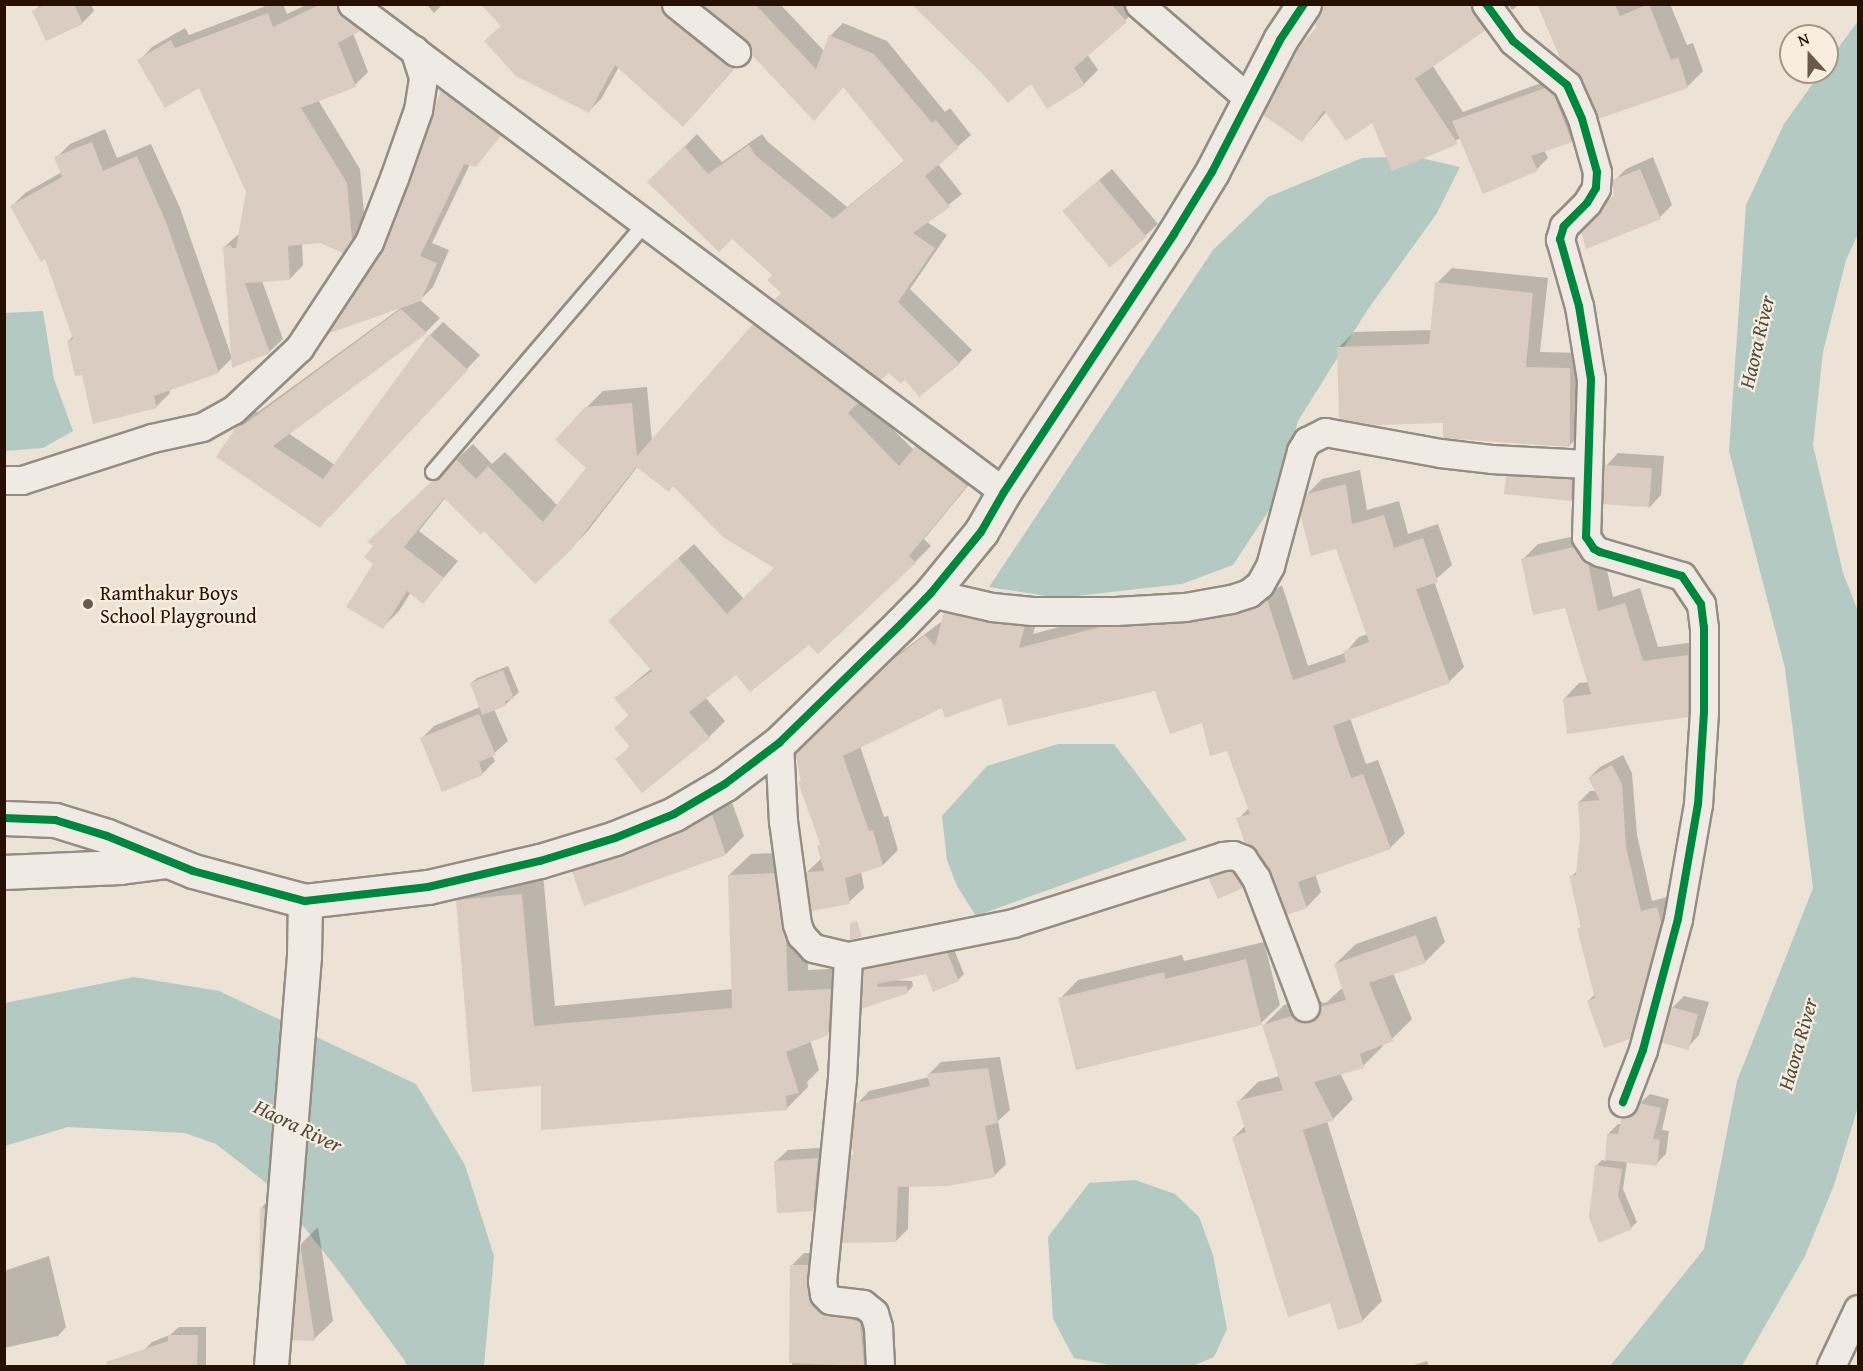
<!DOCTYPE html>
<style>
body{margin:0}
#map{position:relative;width:1863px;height:1371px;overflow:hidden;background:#ece3d6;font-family:"Gentium Book Plus",serif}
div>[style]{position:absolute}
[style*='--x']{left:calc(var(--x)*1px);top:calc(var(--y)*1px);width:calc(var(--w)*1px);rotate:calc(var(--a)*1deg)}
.water>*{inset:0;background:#b4c9c2}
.shadow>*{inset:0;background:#0003}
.building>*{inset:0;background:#daccc0;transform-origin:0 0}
.roads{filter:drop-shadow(2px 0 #958d84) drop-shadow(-2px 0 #958d84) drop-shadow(0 2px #958d84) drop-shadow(0 -2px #958d84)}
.service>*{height:14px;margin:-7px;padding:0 7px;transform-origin:7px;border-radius:7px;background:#efebe4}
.minor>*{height:27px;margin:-13.5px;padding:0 13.5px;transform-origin:13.5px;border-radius:13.5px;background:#efebe4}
.tertiary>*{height:33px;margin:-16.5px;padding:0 16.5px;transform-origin:16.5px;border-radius:16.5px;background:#efebe4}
.cycleway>*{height:8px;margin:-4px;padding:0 4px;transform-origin:4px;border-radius:4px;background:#00873e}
.dots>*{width:16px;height:16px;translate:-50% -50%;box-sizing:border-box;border:3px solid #f8edde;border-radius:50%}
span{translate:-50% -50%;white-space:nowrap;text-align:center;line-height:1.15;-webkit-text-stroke:4.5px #f8edde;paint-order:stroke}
.poi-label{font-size:20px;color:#261002}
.left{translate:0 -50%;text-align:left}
.water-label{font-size:21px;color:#4f4d42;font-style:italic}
.frame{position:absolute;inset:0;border:6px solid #261002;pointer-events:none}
.north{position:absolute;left:1779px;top:24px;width:60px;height:60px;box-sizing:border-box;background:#f8edde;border:2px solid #a49586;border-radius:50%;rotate:339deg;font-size:16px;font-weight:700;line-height:24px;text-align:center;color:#261002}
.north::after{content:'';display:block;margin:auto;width:21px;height:27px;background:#6b5a4c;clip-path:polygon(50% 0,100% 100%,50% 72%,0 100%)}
</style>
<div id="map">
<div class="water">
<div style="clip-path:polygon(1858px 21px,1858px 234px,1846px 260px,1823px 352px,1813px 445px,1843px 573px,1858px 611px,1858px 1107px,1834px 1185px,1805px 1256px,1742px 1366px,1610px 1366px,1704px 1249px,1737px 1081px,1813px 888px,1785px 668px,1729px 451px,1746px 205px,1784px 124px,1821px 72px,1827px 72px,1827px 63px)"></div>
<div style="clip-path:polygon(1412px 156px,1460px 167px,1437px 213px,1366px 312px,1298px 421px,1277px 498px,1233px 565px,1182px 584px,1059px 598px,989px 587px,1213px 250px,1268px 197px,1362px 158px)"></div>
<div style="clip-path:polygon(43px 311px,54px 379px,73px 431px,43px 448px,5px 451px,5px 313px)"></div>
<div style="clip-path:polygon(1058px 744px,1114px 744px,1187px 840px,976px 916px,957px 886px,947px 860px,942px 816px,987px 766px)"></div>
<div style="clip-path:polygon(134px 977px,219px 991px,416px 1084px,465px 1165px,494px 1256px,484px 1366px,406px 1366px,405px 1361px,338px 1270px,274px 1189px,216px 1144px,185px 1133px,68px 1127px,5px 1146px,5px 1003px)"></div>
<div style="clip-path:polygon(1135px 1180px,1175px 1194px,1199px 1217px,1213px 1255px,1227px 1329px,1214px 1357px,1193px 1366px,1114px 1366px,1074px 1358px,1053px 1319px,1048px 1237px,1089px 1183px)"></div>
</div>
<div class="shadow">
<div style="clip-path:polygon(41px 4px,91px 4px,94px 11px,82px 23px,34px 11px)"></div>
<div style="clip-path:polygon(271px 4px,283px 4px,287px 14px,308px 4px,359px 4px,372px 17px,353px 33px,368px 72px,355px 85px,318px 100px,360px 169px,365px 224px,342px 251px,320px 241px,302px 243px,303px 265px,290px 279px,262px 281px,283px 339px,269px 352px,224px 247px,240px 233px,247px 191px,200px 85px,139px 61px,152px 47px,185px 28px,189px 35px)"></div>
<div style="clip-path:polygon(426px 4px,443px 4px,434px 13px)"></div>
<div style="clip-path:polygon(482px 4px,683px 4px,747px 54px,696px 112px,619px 67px,601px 99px,589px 111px)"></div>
<div style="clip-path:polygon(704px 4px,780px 4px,824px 51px,830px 36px,843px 23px,887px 41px,945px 112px,950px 108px,971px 135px,938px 164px,962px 194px,927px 222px,947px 235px,910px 289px,972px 350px,959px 363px,905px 378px,783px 293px,774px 275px,732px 237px,650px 182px,697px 134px,722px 162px,762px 134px,768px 142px,847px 207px,905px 160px,844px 86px,814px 119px,747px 39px)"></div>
<div style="clip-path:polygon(935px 4px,1137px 4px,1140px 7px,1087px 54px,1098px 70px,1084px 84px,1047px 107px,1031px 82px)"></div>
<div style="clip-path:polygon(1324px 4px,1495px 4px,1500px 13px,1485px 29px,1432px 65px,1463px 112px,1557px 77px,1582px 129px,1571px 141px,1544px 150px,1548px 158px,1537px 169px,1461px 138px,1393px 169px,1372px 121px,1327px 111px,1302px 140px)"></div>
<div style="clip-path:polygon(1508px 4px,1520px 4px,1512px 10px)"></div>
<div style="clip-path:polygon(1538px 4px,1670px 4px,1687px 45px,1693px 43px,1703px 71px,1687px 87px,1582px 77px)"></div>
<div style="clip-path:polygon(455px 79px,512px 122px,476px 165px,470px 164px,432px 243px,449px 250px,433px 287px,420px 300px,440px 318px,426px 332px,288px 433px,335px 465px,430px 335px,443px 322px,480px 355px,320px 526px,238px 427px,253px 412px,258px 412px,402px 307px,385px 249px,442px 91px)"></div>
<div style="clip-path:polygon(105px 129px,117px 158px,151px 144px,180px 208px,232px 358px,218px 372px,169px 389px,170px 393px,156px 407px,83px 373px,68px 341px,73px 336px,46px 257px,11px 207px,25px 193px,62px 172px,56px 158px,70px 144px)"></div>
<div style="clip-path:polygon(1653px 157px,1672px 205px,1660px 217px,1600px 215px,1615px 194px,1614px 181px,1626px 169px)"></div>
<div style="clip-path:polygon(1112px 169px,1158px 224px,1145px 236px,1077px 199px)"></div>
<div style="clip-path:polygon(1452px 268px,1548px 278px,1540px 352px,1585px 353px,1584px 431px,1569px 446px,1445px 422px,1339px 347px,1354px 332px,1432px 330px,1437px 283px)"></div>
<div style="clip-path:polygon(770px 309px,914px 450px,933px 431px,982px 469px,924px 539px,931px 546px,915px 562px,809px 643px,736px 673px,705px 697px,725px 721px,709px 737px,617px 760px,630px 746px,616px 728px,630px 714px,616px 698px,652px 668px,626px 605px,694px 544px,744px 599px,776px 568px,674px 485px,669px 490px,638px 466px,587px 532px,570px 549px,484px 529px,446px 497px,419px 531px,458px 561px,423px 602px,411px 592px,399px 611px,383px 627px,375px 546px,385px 526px,473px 444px,492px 464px,505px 452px,558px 506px,588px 468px,586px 408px,603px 391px,647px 387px,652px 441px)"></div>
<div style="clip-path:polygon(1618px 453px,1664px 456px,1661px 495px,1649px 508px,1606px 466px)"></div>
<div style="clip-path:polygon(1520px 464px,1584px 467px,1583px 487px,1571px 500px,1507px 476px)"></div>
<div style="clip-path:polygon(1360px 470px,1367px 510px,1399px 501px,1408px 534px,1438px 524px,1452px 565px,1434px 581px,1464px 667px,1449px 682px,1350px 718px,1366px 764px,1378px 760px,1405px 833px,1390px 848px,1315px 874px,1321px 892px,1307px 907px,1288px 913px,1270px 868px,1238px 819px,1249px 808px,1228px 749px,1203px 721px,1156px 689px,1002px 696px,943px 706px,860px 746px,884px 817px,888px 816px,898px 850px,883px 865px,861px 871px,864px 888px,849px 902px,807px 872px,822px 858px,822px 843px,797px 754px,901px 652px,941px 622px,942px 623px,945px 613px,960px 598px,1039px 612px,1033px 634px,1116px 612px,1250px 600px,1271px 593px,1282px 585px,1308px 666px,1345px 653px,1359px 637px,1368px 634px,1337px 548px,1307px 494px,1322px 479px)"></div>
<div style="clip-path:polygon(1589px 533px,1602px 548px,1613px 597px,1640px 588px,1658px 647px,1703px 641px,1703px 700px,1687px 716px,1564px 699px,1579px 683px,1589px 682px,1566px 606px,1523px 559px,1538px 544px)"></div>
<div style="clip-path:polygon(508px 666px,519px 692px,505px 705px,494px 709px,508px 741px,492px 755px,495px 761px,483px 773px,443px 790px,421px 739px,434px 726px,480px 707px,471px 683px,477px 678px)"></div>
<div style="clip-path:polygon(1623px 755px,1632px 773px,1637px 835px,1652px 901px,1667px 897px,1671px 911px,1640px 1026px,1629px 1038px,1588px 1001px,1595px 994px,1578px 929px,1582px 926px,1571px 877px,1578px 870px,1581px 835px,1579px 802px,1590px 791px,1596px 791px,1589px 778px,1600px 767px)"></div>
<div style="clip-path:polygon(730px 797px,744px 836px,726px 854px,573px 871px,592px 853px)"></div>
<div style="clip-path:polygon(795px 852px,807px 917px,808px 970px,851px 968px,849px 1012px,828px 1033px,810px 1040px,819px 1070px,807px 1082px,808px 1087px,786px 1109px,543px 1084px,457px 901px,478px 880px,543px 874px,555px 1006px,733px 989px,729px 875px,751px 854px)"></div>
<div style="clip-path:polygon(1239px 867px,1248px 881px,1242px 887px,1210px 878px,1216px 872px)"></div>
<div style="clip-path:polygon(1436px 916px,1445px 942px,1425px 962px,1393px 973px,1412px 1019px,1392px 1039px,1382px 1043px,1383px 1046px,1363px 1066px,1340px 1073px,1353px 1099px,1333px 1119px,1327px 1121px,1382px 1301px,1362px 1321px,1331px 1302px,1234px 1137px,1245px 1126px,1238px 1102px,1258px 1082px,1280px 1076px,1264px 1025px,1284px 1005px,1313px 996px,1323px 1003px,1327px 1002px,1342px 988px,1335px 964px,1356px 944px)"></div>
<div style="clip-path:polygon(1264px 942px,1280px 1005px,1261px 1023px,1060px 999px,1078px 980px,1182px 955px,1184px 961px)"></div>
<div style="clip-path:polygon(953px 947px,964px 974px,958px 980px,927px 973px,891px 980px,912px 981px,913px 986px,907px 992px,863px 1007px,865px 970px,871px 964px)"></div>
<div style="clip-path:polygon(1684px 996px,1709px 1002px,1699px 1035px,1687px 1048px,1672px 1008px)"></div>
<div style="clip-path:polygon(1000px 1057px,1010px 1110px,998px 1121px,1006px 1164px,994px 1176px,909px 1186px,908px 1229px,896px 1241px,852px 1156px,855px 1153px,857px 1104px,869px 1091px,930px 1077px,929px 1074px,941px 1062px)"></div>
<div style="clip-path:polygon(1650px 1094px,1669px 1099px,1662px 1130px,1669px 1131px,1666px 1154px,1656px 1164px,1627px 1161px,1623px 1189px,1637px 1222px,1631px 1228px,1596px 1166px,1602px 1160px,1606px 1161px,1609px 1133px,1618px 1124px,1621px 1124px,1623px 1118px)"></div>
<div style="clip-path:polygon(830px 1147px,825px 1197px,812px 1209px,775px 1162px,788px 1150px)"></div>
<div style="clip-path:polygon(280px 1189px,277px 1266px,260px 1282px,262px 1207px)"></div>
<div style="clip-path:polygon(318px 1227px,333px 1321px,314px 1339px,293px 1339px,301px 1244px)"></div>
<div style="clip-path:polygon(804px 1253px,819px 1253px,820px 1284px,872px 1310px,884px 1366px,792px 1366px,792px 1265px)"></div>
<div style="clip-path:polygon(49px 1256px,66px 1327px,58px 1336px,4px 1348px,4px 1271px)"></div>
<div style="clip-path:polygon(179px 1327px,206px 1327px,206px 1366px,148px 1366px,143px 1351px,152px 1342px,170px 1335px)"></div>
<div style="clip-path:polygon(1427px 1361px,1429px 1366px,1411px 1366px)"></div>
</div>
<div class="building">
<div style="clip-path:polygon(46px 4px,74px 4px,83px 24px,46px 41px,32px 11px)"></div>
<div style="clip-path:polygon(321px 4px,337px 4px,342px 16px,360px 31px,338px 43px,356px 87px,301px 108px,347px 183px,352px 239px,343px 253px,320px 243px,288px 246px,290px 280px,245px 283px,270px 353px,232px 368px,223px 247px,231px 245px,232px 248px,236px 248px,246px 192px,199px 88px,165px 108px,137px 60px,171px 40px,175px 48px,268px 13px,273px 27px)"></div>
<div style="clip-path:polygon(480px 4px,661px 4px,666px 16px,726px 64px,735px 67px,683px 127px,615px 65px,589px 113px,516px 76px,484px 41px,501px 26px)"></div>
<div style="clip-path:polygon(702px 4px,755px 4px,816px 69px,829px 35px,874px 54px,932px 123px,936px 120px,959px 148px,925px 176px,950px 207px,913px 233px,935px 248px,898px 302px,960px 364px,919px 397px,905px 380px,901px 384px,889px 373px,881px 380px,774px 300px,781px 293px,767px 280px,772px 275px,732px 239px,719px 252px,647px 182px,684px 146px,708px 174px,749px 145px,755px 155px,833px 219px,904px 161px,843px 87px,814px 121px,751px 54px,746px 40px)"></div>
<div style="clip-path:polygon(911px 4px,1111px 4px,1127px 22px,1074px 68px,1085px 85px,1047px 109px,1031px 84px,1008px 103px,982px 73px)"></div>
<div style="clip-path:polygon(1323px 4px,1470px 4px,1486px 30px,1415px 79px,1458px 144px,1392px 171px,1372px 123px,1346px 141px,1324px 110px,1302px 142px,1263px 115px,1296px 50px,1317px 27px,1314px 22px)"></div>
<div style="clip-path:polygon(1537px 4px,1615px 4px,1620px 16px,1649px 4px,1671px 60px,1678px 57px,1688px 88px,1598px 119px,1581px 78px,1561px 60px)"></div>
<div style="clip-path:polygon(1545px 88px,1554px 95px,1572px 142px,1531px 156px,1538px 171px,1483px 194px,1452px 121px)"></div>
<div style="clip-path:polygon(441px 90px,501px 135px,476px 167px,464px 164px,420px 256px,437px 263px,421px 301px,327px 334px,384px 248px)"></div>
<div style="clip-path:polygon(92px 142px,103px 171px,137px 156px,166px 222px,219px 373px,154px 396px,157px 408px,93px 424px,82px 375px,75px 376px,67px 341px,73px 339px,45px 259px,41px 262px,10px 206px,62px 177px,54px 157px)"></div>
<div style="clip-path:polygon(1640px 169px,1661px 219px,1586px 249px,1581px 231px,1598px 214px,1607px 200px,1614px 196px,1612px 180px)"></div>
<div style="left:1099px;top:180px;width:74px;height:48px;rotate:50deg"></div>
<div style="clip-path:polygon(1435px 282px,1533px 293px,1526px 367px,1570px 368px,1570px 447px,1443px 438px,1443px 423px,1377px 425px,1339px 419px,1337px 347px,1429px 344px)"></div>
<div style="clip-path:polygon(401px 309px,427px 333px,273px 446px,323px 479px,429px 334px,468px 370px,330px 517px,329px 516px,320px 528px,216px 457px,237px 426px,242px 426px)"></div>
<div style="clip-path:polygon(753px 324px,858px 403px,848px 413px,899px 466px,916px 446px,967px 486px,909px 556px,916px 563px,818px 654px,809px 645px,750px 692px,736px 675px,689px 712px,710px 738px,642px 793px,615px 759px,630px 747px,614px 728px,629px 716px,614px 698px,652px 671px,608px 621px,678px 558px,727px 614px,774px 568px,723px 537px,673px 486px,669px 492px,636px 467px,571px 550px,535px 584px,484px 531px,481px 535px,444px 498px,404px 547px,444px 578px,423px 604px,407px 591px,383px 629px,346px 607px,373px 564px,364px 557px,373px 546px,367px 542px,432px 481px,440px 478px,456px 459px,476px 479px,488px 466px,543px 522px,586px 468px,555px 440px,585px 407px,632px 403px,637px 456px)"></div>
<div style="left:1604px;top:465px;width:48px;height:39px;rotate:4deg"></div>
<div style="clip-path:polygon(1506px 476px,1572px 479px,1571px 501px,1504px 494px)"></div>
<div style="clip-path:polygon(1346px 484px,1352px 524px,1384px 515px,1394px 548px,1423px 538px,1438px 582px,1416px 589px,1450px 683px,1333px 726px,1351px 778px,1363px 774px,1391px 849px,1298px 882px,1307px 908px,1287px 915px,1269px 869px,1256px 850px,1245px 843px,1236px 818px,1250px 814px,1227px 751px,1210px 756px,1202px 723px,1170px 734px,1155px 691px,1008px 726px,1001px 698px,945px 718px,942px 708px,843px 756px,869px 831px,873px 830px,883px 866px,845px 878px,850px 904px,811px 911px,806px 872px,824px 871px,817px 846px,820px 844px,798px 782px,801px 781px,795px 753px,884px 667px,925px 635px,935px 646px,944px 612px,989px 622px,1025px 626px,1019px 648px,1100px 627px,1186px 623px,1234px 615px,1254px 608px,1267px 599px,1293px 680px,1346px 662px,1343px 651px,1369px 642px,1336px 549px,1311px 556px,1300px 513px,1306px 494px)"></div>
<div style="clip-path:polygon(1574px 547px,1588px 563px,1598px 611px,1625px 603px,1643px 661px,1688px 655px,1688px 717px,1567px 734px,1563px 698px,1591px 694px,1565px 608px,1533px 615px,1521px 559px)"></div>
<div style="clip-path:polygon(503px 670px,514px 699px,505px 701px,506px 706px,482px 715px,470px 683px)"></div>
<div style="clip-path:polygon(479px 714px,496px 755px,479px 762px,483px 775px,442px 792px,420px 738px)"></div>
<div style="clip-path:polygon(1612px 765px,1622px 784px,1626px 847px,1641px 911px,1657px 907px,1661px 922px,1630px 1039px,1604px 1048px,1587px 1001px,1595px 998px,1577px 929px,1581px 928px,1569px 876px,1576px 875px,1580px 835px,1578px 802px,1600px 800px,1588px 778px)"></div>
<div style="clip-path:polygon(712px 814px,726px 855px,584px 906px,572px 871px,622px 855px,681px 831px)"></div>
<div style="clip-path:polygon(1226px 872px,1233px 872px,1243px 888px,1218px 899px,1208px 877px)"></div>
<div style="clip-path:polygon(774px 873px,786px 939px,788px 991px,831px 989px,828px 1035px,786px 1052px,799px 1093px,786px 1096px,787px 1110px,541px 1130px,541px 1086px,472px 1092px,456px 900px,522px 894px,534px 1026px,732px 1008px,728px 875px)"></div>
<div style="clip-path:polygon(857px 921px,862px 937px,850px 940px,850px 923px)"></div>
<div style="clip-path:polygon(1416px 935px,1426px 963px,1369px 983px,1393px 1041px,1360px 1054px,1364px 1068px,1314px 1082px,1334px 1120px,1303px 1130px,1363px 1322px,1338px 1330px,1330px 1303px,1288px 1317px,1232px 1137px,1246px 1132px,1236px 1101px,1283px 1090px,1262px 1025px,1292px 1016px,1302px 1022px,1311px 1021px,1318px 1016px,1320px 1007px,1346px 1000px,1334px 964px)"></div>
<div style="clip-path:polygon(947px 952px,959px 981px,933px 992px,926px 974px,877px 984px,878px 987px,907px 986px,908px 993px,861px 1009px,863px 969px)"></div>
<div style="clip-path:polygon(1246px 959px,1262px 1025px,1076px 1070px,1058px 998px,1164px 972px,1165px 979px)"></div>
<div style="left:1671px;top:1007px;width:28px;height:37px;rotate:15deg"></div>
<div style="clip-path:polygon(988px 1068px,998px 1123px,985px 1126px,995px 1177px,948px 1186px,898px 1187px,896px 1242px,842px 1243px,850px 1156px,854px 1155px,851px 1145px,855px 1103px,930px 1086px,927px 1074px)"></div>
<div style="clip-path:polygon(1639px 1103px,1661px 1108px,1653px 1139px,1660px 1140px,1657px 1166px,1605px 1160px,1607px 1133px,1618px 1134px,1622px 1117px,1632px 1115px)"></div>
<div style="clip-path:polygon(818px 1158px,813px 1211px,777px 1213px,774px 1161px)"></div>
<div style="clip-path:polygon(1595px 1165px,1622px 1169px,1618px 1196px,1632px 1229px,1599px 1243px,1589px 1218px)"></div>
<div style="clip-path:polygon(260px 1207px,265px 1209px,259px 1286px)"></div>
<div style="clip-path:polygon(300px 1243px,315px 1341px,292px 1340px)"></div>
<div style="clip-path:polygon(790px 1265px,808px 1265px,808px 1296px,819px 1311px,860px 1322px,864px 1366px,789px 1363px)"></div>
<div style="clip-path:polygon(168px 1335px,198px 1335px,197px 1366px,107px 1366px,106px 1362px,168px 1341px)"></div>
</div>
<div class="roads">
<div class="service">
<div style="--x:433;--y:472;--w:328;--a:-49.5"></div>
</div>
<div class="minor">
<div style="--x:352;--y:4;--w:814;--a:36.81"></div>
<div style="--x:676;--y:4;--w:77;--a:38.7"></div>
<div style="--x:1139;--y:4;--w:145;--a:40.8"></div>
<div style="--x:1486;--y:4;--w:46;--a:53.9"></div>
<div style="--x:1513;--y:41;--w:70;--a:39.2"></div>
<div style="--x:1567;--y:85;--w:37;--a:66"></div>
<div style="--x:1582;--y:119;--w:55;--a:74.2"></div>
<div style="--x:1597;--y:172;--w:16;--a:94"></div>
<div style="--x:1596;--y:188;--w:17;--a:121"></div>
<div style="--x:1587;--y:203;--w:33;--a:135"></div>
<div style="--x:1564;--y:226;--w:14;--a:107"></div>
<div style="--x:1560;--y:239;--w:70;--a:74.2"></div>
<div style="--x:1579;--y:306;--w:74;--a:80.7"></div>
<div style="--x:1591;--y:379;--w:158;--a:91.8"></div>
<div style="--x:1586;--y:537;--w:14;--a:56"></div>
<div style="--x:1594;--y:549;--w:7;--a:27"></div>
<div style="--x:1600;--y:552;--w:85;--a:16.3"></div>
<div style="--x:1682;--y:576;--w:34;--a:56"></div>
<div style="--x:1701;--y:604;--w:23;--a:83"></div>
<div style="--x:1704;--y:627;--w:85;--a:90"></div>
<div style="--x:1704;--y:712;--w:92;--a:93.7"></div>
<div style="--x:1698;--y:804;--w:117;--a:99.9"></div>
<div style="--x:1678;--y:919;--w:136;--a:105"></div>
<div style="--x:1643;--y:1050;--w:56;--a:111"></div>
<div style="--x:4;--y:480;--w:18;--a:0"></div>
<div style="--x:22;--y:480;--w:137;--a:-17.9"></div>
<div style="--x:152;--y:438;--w:51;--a:-12.4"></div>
<div style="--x:202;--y:427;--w:35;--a:-29"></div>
<div style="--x:233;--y:410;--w:91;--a:-43.2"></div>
<div style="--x:299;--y:348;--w:127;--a:-56.6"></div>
<div style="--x:369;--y:242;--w:69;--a:-68.7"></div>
<div style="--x:394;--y:178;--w:72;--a:-70.6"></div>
<div style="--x:418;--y:110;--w:33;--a:-81"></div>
<div style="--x:423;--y:77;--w:29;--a:-108"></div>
<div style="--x:931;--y:593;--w:63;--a:12.9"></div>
<div style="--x:992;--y:607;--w:40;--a:5.7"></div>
<div style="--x:1032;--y:611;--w:84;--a:0"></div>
<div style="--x:1116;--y:611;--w:69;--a:-3.3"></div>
<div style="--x:1185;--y:607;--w:47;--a:-9.9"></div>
<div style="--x:1231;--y:599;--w:19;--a:-18"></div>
<div style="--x:1249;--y:593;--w:14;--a:-39"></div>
<div style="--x:1260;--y:584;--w:21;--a:-61"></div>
<div style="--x:1270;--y:566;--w:119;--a:-74.9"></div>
<div style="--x:1301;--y:451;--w:12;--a:-59"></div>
<div style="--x:1307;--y:441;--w:20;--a:-27"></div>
<div style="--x:1325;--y:432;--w:117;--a:10.3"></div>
<div style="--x:1440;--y:453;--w:51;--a:6.7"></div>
<div style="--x:1491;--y:459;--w:96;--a:3"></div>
<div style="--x:779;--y:743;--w:78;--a:87.1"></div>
<div style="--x:783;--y:821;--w:104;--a:82.3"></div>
<div style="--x:797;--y:924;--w:12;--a:70"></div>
<div style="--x:801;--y:935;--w:18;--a:47"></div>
<div style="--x:813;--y:948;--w:36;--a:13"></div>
<div style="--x:848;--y:956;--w:168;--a:-11.3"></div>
<div style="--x:1013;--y:923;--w:220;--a:-17.7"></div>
<div style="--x:1223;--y:856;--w:10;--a:-6"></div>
<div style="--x:1233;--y:855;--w:11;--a:22"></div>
<div style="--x:1243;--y:859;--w:23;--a:56"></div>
<div style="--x:1256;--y:878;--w:138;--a:69.2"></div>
<div style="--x:848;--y:956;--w:122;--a:92.8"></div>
<div style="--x:842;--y:1078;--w:204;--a:95.6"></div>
<div style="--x:822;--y:1281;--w:13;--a:81"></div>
<div style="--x:824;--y:1294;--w:8;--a:45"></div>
<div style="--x:830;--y:1300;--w:33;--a:7"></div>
<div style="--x:863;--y:1304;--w:14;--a:39"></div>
<div style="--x:874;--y:1313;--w:15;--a:74"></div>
<div style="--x:878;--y:1327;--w:39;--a:87"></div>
<div style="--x:1831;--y:1366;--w:63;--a:-64.7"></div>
</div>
<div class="tertiary">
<div style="--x:4;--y:818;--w:51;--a:2.2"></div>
<div style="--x:55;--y:820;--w:54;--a:17.1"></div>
<div style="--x:107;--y:836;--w:93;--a:22.1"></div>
<div style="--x:193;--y:871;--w:116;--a:15"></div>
<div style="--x:305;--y:901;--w:124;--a:-6.5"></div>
<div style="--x:428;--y:887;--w:115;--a:-13.1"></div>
<div style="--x:540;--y:861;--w:78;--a:-17"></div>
<div style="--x:615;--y:838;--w:64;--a:-22.1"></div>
<div style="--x:674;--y:814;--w:59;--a:-30.5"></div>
<div style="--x:725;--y:784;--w:68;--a:-37.2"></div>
<div style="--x:779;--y:743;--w:170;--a:-44.3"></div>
<div style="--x:901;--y:624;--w:43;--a:-45.9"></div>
<div style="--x:931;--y:593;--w:79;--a:-50.7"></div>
<div style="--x:981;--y:532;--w:46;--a:-60.1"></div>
<div style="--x:1004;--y:492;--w:309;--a:-56.6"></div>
<div style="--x:1174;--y:234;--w:73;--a:-58.5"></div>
<div style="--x:1212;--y:172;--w:148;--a:-62.7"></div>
<div style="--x:1280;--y:40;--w:43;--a:-56.3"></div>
<div style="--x:4;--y:872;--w:116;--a:-2.5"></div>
<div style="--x:120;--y:867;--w:45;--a:-7.6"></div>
<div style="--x:271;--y:1366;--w:411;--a:-85.4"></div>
<div style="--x:304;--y:956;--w:55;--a:-89"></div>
</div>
</div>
<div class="cycleway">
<div style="--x:1486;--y:4;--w:46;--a:53.9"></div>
<div style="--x:1513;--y:41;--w:70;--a:39.2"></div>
<div style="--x:1567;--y:85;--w:37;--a:66"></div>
<div style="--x:1582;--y:119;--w:55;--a:74.2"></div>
<div style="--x:1597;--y:172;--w:16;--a:94"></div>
<div style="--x:1596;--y:188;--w:17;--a:121"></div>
<div style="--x:1587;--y:203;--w:33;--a:135"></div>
<div style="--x:1564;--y:226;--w:14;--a:107"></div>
<div style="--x:1560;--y:239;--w:70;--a:74.2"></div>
<div style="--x:1579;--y:306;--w:74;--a:80.7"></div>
<div style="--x:1591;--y:379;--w:158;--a:91.8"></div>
<div style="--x:1586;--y:537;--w:14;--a:56"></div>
<div style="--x:1594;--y:549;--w:7;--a:27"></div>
<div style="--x:1600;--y:552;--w:85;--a:16.3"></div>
<div style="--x:1682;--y:576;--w:34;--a:56"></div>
<div style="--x:1701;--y:604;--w:23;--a:83"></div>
<div style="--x:1704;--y:627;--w:85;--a:90"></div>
<div style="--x:1704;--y:712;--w:92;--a:93.7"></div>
<div style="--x:1698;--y:804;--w:117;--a:99.9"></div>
<div style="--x:1678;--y:919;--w:136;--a:105"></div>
<div style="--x:1643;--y:1050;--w:56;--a:111"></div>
<div style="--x:4;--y:818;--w:51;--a:2.2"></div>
<div style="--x:55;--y:820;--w:54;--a:17.1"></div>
<div style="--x:107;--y:836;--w:93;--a:22.1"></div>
<div style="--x:193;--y:871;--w:116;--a:15"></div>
<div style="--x:305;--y:901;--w:124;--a:-6.5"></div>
<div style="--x:428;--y:887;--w:115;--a:-13.1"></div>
<div style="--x:540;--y:861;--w:78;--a:-17"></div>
<div style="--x:615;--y:838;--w:64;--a:-22.1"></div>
<div style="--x:674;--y:814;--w:59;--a:-30.5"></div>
<div style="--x:725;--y:784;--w:68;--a:-37.2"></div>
<div style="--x:779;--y:743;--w:170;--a:-44.3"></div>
<div style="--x:901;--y:624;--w:43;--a:-45.9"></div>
<div style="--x:931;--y:593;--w:79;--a:-50.7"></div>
<div style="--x:981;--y:532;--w:46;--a:-60.1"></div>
<div style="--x:1004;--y:492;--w:309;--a:-56.6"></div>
<div style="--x:1174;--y:234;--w:73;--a:-58.5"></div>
<div style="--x:1212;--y:172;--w:148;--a:-62.7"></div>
<div style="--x:1280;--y:40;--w:43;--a:-56.3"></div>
</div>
<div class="dots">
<div style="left:88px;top:604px;background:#6b5a4c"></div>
</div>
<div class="poi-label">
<span class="left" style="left:100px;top:604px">Ramthakur Boys<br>School Playground</span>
</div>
<div class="water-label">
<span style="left:1757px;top:342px;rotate:-77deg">Haora River</span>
<span style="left:1798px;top:1044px;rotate:-74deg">Haora River</span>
<span style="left:298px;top:1126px;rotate:26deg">Haora River</span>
</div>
<div class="frame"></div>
<div class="north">N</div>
</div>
